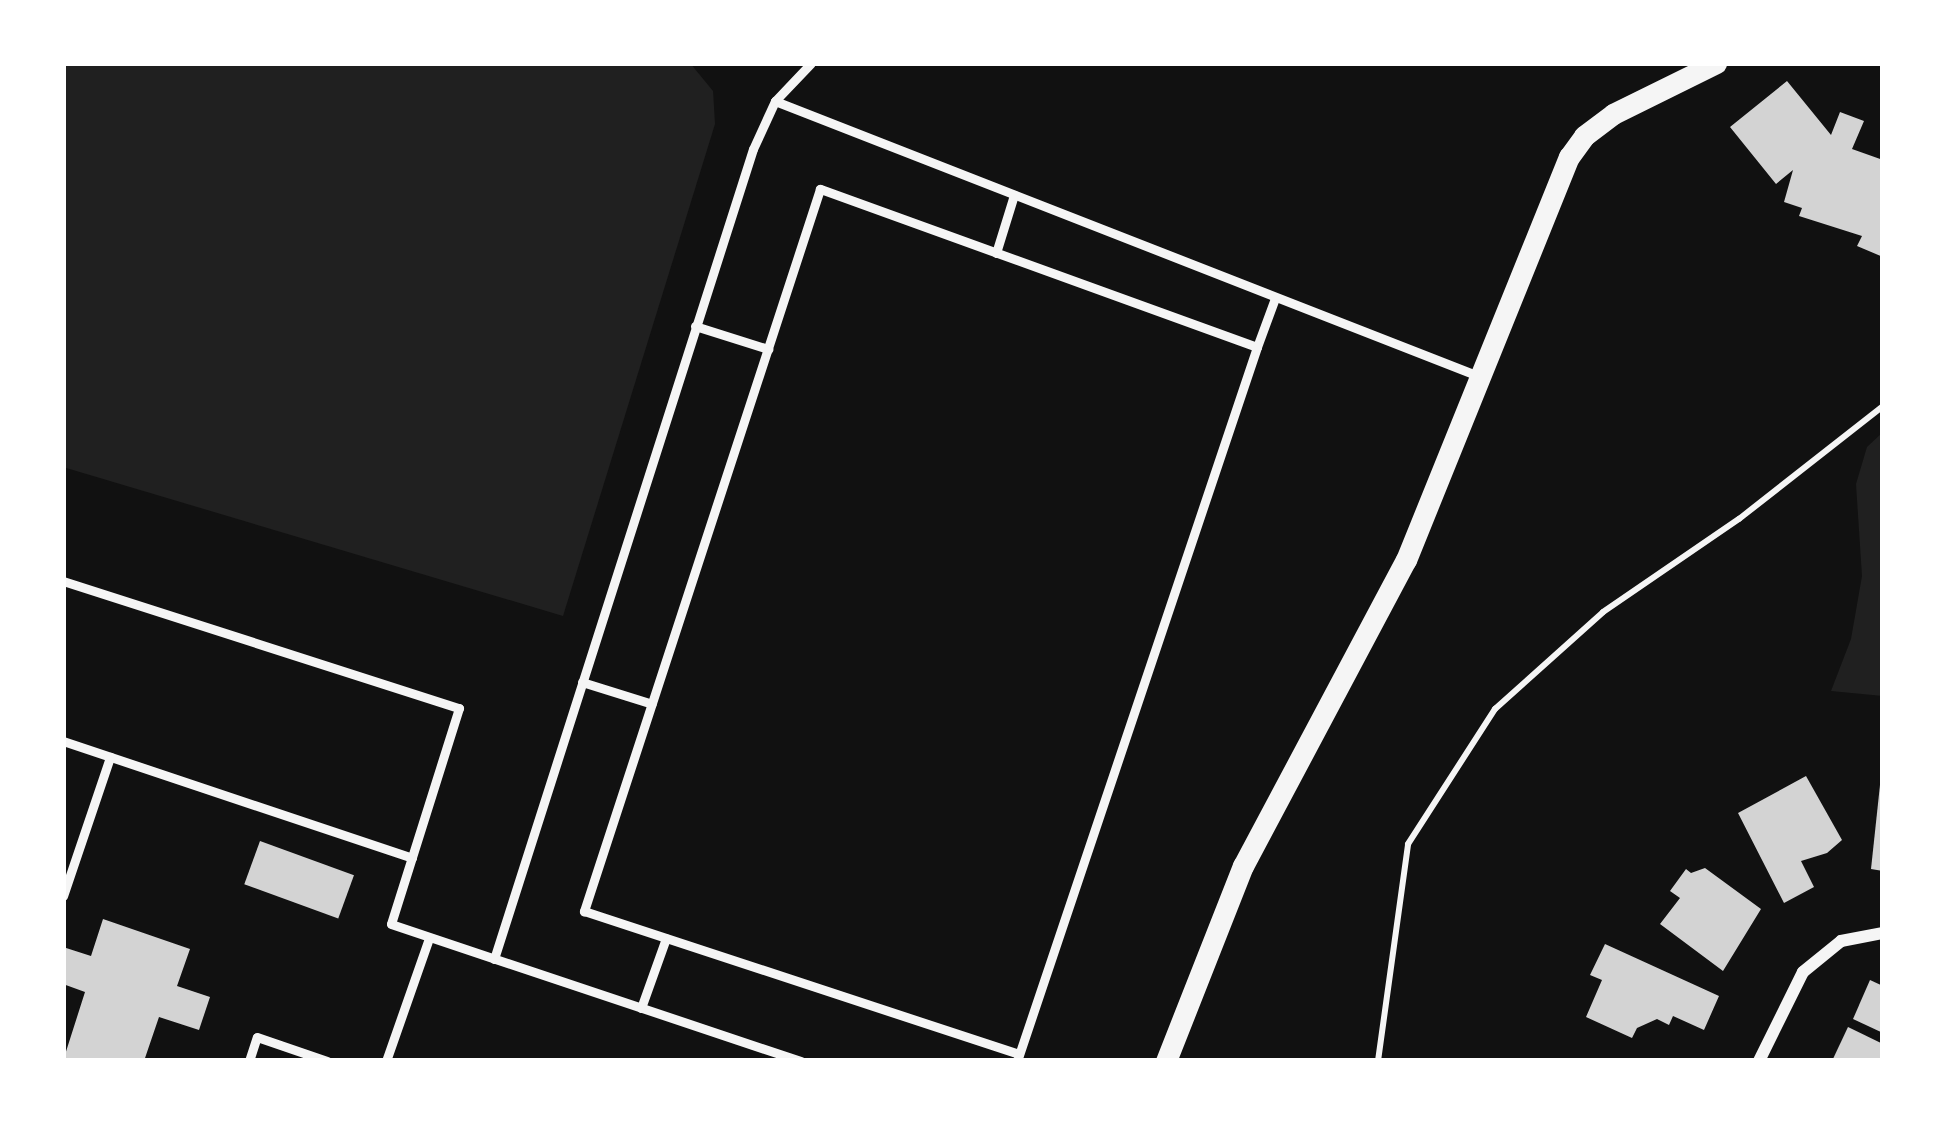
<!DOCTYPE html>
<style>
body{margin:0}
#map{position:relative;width:1946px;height:1124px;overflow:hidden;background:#111;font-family:"Golos Text",sans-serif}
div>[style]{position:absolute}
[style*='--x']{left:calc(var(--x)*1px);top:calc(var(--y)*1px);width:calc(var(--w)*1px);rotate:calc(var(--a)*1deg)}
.green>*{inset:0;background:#202020}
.building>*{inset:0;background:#d3d3d3;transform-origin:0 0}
.path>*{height:6px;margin:-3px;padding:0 3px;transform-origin:3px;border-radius:3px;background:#f5f5f5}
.service>*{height:9px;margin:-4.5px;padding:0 4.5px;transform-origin:4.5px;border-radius:4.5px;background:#f5f5f5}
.minor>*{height:12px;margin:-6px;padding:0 6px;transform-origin:6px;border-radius:6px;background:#f5f5f5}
.tertiary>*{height:21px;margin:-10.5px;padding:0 10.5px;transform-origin:10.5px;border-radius:10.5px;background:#f5f5f5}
span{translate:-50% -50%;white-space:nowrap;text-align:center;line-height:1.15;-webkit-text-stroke:9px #fff;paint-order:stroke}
.frame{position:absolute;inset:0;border:66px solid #fff;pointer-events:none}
</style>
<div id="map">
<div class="green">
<div style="clip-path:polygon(63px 63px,690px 63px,713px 91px,715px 124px,563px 616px,63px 467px)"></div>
<div style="clip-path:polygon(1883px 432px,1883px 696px,1831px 691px,1851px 639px,1862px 576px,1856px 484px,1867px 447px)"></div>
</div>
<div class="building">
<div style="clip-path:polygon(1787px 81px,1831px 135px,1840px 112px,1864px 121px,1852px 149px,1883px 160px,1883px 257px,1857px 246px,1862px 236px,1799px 216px,1802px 208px,1784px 202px,1793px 170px,1776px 184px,1730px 127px)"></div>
<div style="clip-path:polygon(1806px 776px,1842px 840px,1827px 853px,1801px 861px,1814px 887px,1784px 903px,1738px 813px)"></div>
<div style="clip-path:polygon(1880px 785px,1883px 786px,1883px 871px,1871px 869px)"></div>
<div style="left:260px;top:841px;width:100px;height:46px;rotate:20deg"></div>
<div style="clip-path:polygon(1705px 868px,1761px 909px,1723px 971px,1660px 924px,1680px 898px,1670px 891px,1686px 869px,1691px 873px)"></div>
<div style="clip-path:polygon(103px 919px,190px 949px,177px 986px,210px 997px,199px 1030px,159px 1017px,144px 1061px,63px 1061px,85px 992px,63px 984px,63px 947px,91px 956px)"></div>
<div style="clip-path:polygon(1605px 944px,1719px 996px,1704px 1030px,1673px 1016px,1669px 1025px,1657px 1019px,1637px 1028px,1632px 1038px,1586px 1017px,1602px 980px,1590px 975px)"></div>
<div style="clip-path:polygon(1870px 980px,1883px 986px,1883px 1033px,1853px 1019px)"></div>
<div style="clip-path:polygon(1848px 1027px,1883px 1044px,1883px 1061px,1832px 1061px)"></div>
</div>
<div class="path">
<div style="--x:1378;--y:1061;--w:219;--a:-82.1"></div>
<div style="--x:1408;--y:844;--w:161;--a:-57.2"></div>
<div style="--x:1495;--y:709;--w:145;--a:-41.9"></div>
<div style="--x:1603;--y:612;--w:165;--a:-34.4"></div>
<div style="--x:1739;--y:519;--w:183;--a:-38.1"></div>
</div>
<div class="service">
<div style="--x:775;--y:101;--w:758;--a:21.35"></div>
<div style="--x:996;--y:253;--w:61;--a:-72.8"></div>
<div style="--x:695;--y:326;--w:77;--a:17.5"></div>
<div style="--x:1257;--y:347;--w:52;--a:-69.8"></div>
<div style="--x:63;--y:581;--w:416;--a:17.8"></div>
<div style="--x:459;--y:708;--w:226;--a:107.5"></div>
<div style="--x:391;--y:924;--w:432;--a:18.5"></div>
<div style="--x:582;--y:682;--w:73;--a:17.4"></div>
<div style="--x:63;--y:741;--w:368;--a:18.5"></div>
<div style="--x:63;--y:896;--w:147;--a:-71.3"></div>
<div style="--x:494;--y:959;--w:850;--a:-72.27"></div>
<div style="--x:753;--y:149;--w:53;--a:-65.4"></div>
<div style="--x:775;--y:101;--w:52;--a:-46.5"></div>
<div style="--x:641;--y:1008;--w:74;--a:-70.3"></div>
<div style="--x:249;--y:1061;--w:25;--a:-72"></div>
<div style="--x:257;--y:1037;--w:74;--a:18.9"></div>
<div style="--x:386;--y:1061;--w:130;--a:-70.7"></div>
<div style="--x:1017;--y:1061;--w:753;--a:-71.42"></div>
<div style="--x:1257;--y:347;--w:465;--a:-160.1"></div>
<div style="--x:820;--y:189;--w:760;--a:108.1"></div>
<div style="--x:584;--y:911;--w:458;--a:18.2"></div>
</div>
<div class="minor">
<div style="--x:1759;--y:1061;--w:99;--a:-63.7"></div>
<div style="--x:1803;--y:972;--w:49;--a:-39.2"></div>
<div style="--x:1841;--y:941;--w:43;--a:-10.8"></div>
</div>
<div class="tertiary">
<div style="--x:1166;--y:1061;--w:210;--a:-68.5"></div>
<div style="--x:1243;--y:866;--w:347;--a:-62"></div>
<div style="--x:1406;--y:560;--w:435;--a:-68"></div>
<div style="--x:1569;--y:157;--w:26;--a:-54"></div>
<div style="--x:1584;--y:136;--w:36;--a:-37"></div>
<div style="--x:1613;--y:114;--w:115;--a:-26.3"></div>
</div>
<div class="frame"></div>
</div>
